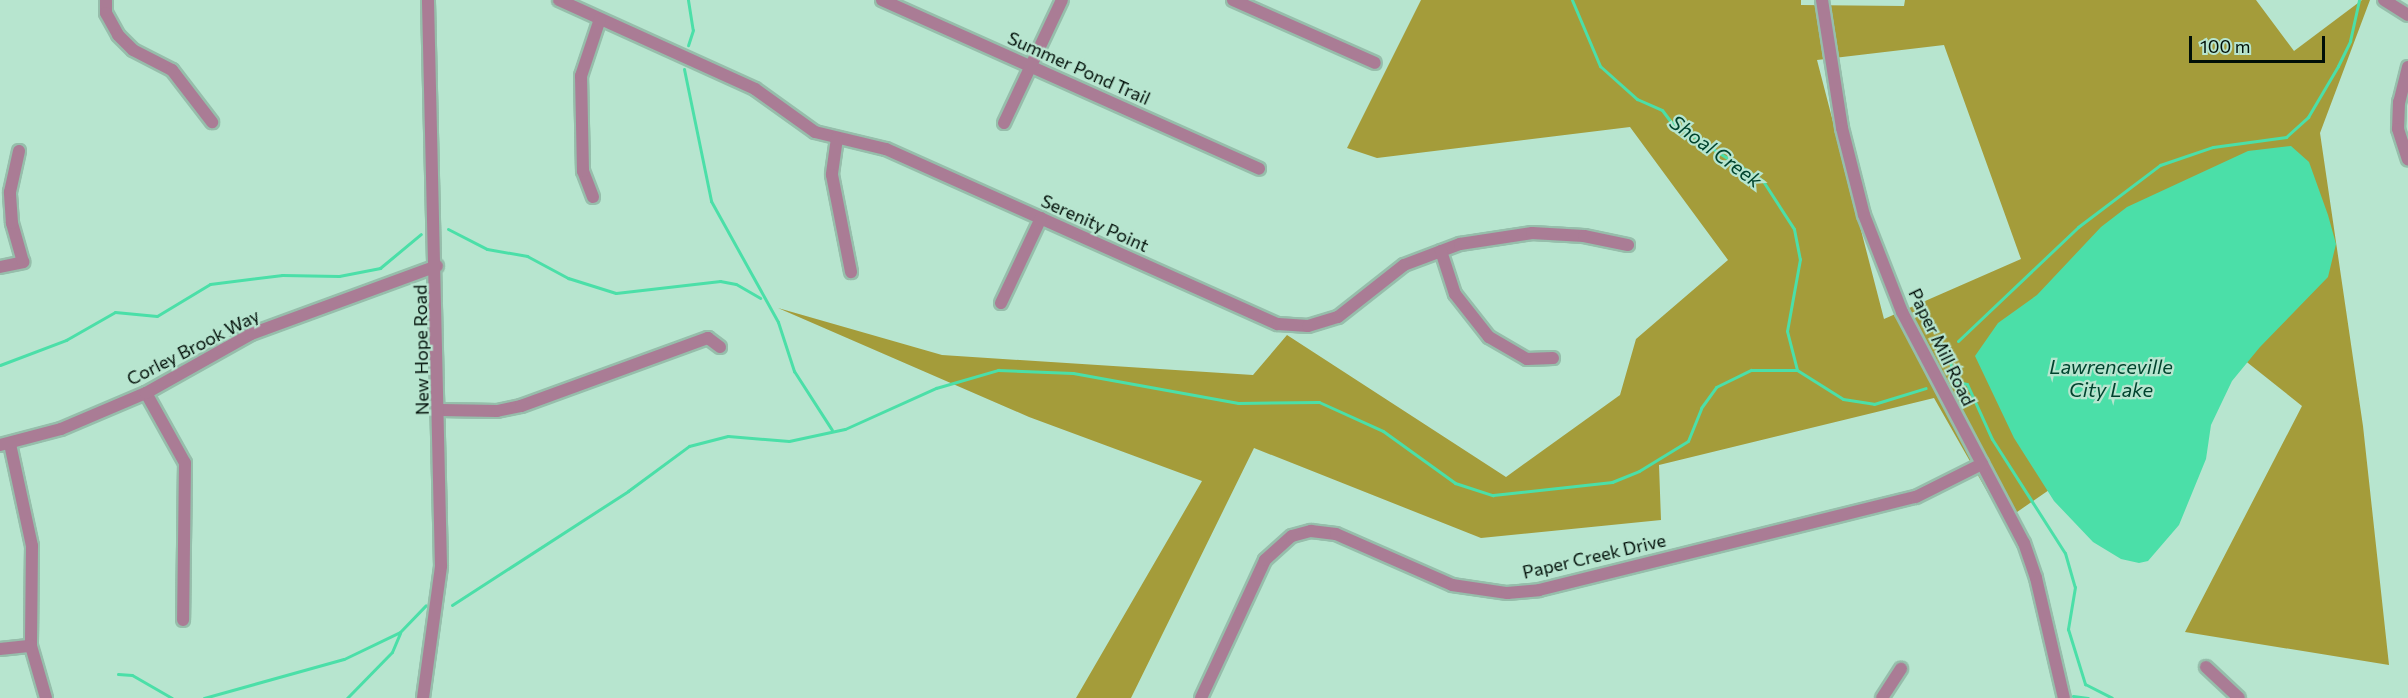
<!DOCTYPE html>
<style>
body{margin:0}
#map{position:relative;width:2408px;height:698px;overflow:hidden;background:#b7e5cf;font-family:Commissioner,sans-serif}
div>[style]{position:absolute}
[style*='--x']{left:calc(var(--x)*1px);top:calc(var(--y)*1px);width:calc(var(--w)*1px);rotate:calc(var(--a)*1deg)}
.forest>*{inset:0;background:#a49c3a}
.water>*{inset:0;background:#4bdfa8}
.stream>*{height:3px;margin:-1.5px;padding:0 1.5px;transform-origin:1.5px;border-radius:1.5px;background:#4bdfa8}
.roads{filter:drop-shadow(2px 0 #96beab) drop-shadow(-2px 0 #96beab) drop-shadow(0 2px #96beab) drop-shadow(0 -2px #96beab)}
.minor>*{height:12px;margin:-6px;padding:0 6px;transform-origin:6px;border-radius:6px;background:#aa7c95}
span{translate:-50% -50%;white-space:nowrap;text-align:center;line-height:1.15;-webkit-text-stroke:4.5px #b7e5cf;paint-order:stroke}
.street-label{font-size:18px;color:#010f08}
.water-label{font-size:20px;color:#00432e;font-style:italic}
.scale{position:absolute;left:2189px;top:36px;width:136px;height:27px;box-sizing:border-box;border:3px solid #010f08;border-top:0;padding-left:8px;font-size:18px;line-height:21px;white-space:nowrap;color:#010f08;-webkit-text-stroke:4px #b7e5cf;paint-order:stroke}
</style>
<div id="map">
<div class="forest">
<div style="clip-path:polygon(evenodd,1421px 0,1801px 0,1801px 5px,1904px 6px,1905px 0,2256px 0,2294px 51px,2362px 0,2370px 0,2320px 133px,2363px 426px,2389px 665px,2185px 632px,2302px 406px,2170px 301px,2049px 490px,2004px 521px,1934px 398px,1659px 465px,1661px 520px,1481px 538px,1254px 448px,1131px 698px,1076px 698px,1202px 481px,1029px 417px,778px 308px,942px 355px,1253px 375px,1287px 335px,1506px 477px,1620px 395px,1636px 339px,1728px 260px,1630px 127px,1377px 158px,1347px 148px,1421px 0,1944px 45px,2021px 259px,1884px 319px,1817px 60px,1944px 45px)"></div>
</div>
<div class="water">
<div style="clip-path:polygon(2291px 146px,2309px 162px,2328px 215px,2336px 244px,2328px 277px,2260px 347px,2232px 381px,2211px 425px,2206px 459px,2179px 525px,2148px 561px,2139px 563px,2121px 559px,2093px 542px,2054px 501px,2014px 438px,1975px 356px,1998px 323px,2037px 295px,2101px 227px,2127px 207px,2248px 151px)"></div>
</div>
<div class="stream">
<div style="--x:688;--y:0;--w:30;--a:81"></div>
<div style="--x:693;--y:30;--w:16;--a:108"></div>
<div style="--x:1572;--y:0;--w:72;--a:67"></div>
<div style="--x:1600;--y:66;--w:50;--a:41.7"></div>
<div style="--x:1637;--y:99;--w:27;--a:24"></div>
<div style="--x:1662;--y:110;--w:15;--a:53"></div>
<div style="--x:1671;--y:122;--w:109;--a:32.7"></div>
<div style="--x:1763;--y:181;--w:57;--a:57.1"></div>
<div style="--x:1794;--y:229;--w:31;--a:79"></div>
<div style="--x:1800;--y:259;--w:73;--a:100.2"></div>
<div style="--x:1787;--y:331;--w:40;--a:75.6"></div>
<div style="--x:1797;--y:370;--w:54;--a:32.2"></div>
<div style="--x:1843;--y:399;--w:31;--a:9"></div>
<div style="--x:1874;--y:404;--w:54;--a:-17.1"></div>
<div style="--x:684;--y:69;--w:135;--a:78.4"></div>
<div style="--x:711;--y:201;--w:138;--a:61"></div>
<div style="--x:778;--y:322;--w:52;--a:71.9"></div>
<div style="--x:794;--y:371;--w:70;--a:57.2"></div>
<div style="--x:448;--y:229;--w:44;--a:27.1"></div>
<div style="--x:487;--y:249;--w:41;--a:9.9"></div>
<div style="--x:527;--y:256;--w:47;--a:28.2"></div>
<div style="--x:568;--y:278;--w:50;--a:17.4"></div>
<div style="--x:616;--y:293;--w:105;--a:-6.6"></div>
<div style="--x:720;--y:281;--w:16;--a:11"></div>
<div style="--x:736;--y:284;--w:28;--a:30"></div>
<div style="--x:1958;--y:341;--w:166;--a:-43.5"></div>
<div style="--x:2078;--y:227;--w:103;--a:-37.1"></div>
<div style="--x:2160;--y:165;--w:56;--a:-18.8"></div>
<div style="--x:2213;--y:147;--w:74;--a:-7.8"></div>
<div style="--x:2286;--y:137;--w:30;--a:-42"></div>
<div style="--x:2308;--y:117;--w:59;--a:-59.5"></div>
<div style="--x:2338;--y:66;--w:28;--a:-64"></div>
<div style="--x:2350;--y:41;--w:42;--a:-77.6"></div>
<div style="--x:1950;--y:359;--w:22;--a:82"></div>
<div style="--x:1953;--y:381;--w:14;--a:12"></div>
<div style="--x:1967;--y:384;--w:60;--a:65.6"></div>
<div style="--x:1992;--y:439;--w:135;--a:57.4"></div>
<div style="--x:2065;--y:553;--w:35;--a:74"></div>
<div style="--x:2075;--y:587;--w:43;--a:99.5"></div>
<div style="--x:2068;--y:629;--w:58;--a:72.8"></div>
<div style="--x:2085;--y:684;--w:30;--a:27"></div>
<div style="--x:0;--y:365;--w:71;--a:-20.7"></div>
<div style="--x:66;--y:340;--w:56;--a:-29.7"></div>
<div style="--x:115;--y:312;--w:42;--a:5.4"></div>
<div style="--x:157;--y:316;--w:62;--a:-31.1"></div>
<div style="--x:210;--y:284;--w:73;--a:-7.1"></div>
<div style="--x:282;--y:275;--w:57;--a:1"></div>
<div style="--x:339;--y:276;--w:42;--a:-11"></div>
<div style="--x:380;--y:268;--w:53;--a:-39.7"></div>
<div style="--x:452;--y:605;--w:210;--a:-32.9"></div>
<div style="--x:628;--y:491;--w:76;--a:-36.4"></div>
<div style="--x:689;--y:446;--w:40;--a:-14.4"></div>
<div style="--x:728;--y:436;--w:61;--a:4.7"></div>
<div style="--x:789;--y:441;--w:57;--a:-12.1"></div>
<div style="--x:845;--y:429;--w:100;--a:-24.3"></div>
<div style="--x:936;--y:388;--w:65;--a:-16.2"></div>
<div style="--x:998;--y:370;--w:75;--a:2.3"></div>
<div style="--x:1073;--y:373;--w:168;--a:10.3"></div>
<div style="--x:1238;--y:403;--w:81;--a:-0.7"></div>
<div style="--x:1319;--y:402;--w:70;--a:24.4"></div>
<div style="--x:1383;--y:431;--w:89;--a:35.8"></div>
<div style="--x:1455;--y:483;--w:40;--a:18"></div>
<div style="--x:1493;--y:495;--w:120;--a:-6.2"></div>
<div style="--x:1612;--y:482;--w:29;--a:-22"></div>
<div style="--x:1639;--y:471;--w:57;--a:-31.5"></div>
<div style="--x:1688;--y:441;--w:35;--a:-68"></div>
<div style="--x:1701;--y:408;--w:26;--a:-54"></div>
<div style="--x:1716;--y:387;--w:39;--a:-26"></div>
<div style="--x:1751;--y:370;--w:46;--a:0"></div>
<div style="--x:118;--y:674;--w:14;--a:4"></div>
<div style="--x:132;--y:675;--w:46;--a:29.9"></div>
<div style="--x:2073;--y:696;--w:15;--a:8"></div>
<div style="--x:204;--y:698;--w:145;--a:-15.6"></div>
<div style="--x:344;--y:659;--w:62;--a:-25.7"></div>
<div style="--x:400;--y:632;--w:37;--a:-46"></div>
<div style="--x:347;--y:698;--w:64;--a:-45.6"></div>
<div style="--x:392;--y:652;--w:21;--a:-67"></div>
</div>
<div class="roads">
<div class="minor">
<div style="--x:106;--y:0;--w:13;--a:90"></div>
<div style="--x:106;--y:13;--w:25;--a:61"></div>
<div style="--x:118;--y:35;--w:21;--a:45"></div>
<div style="--x:133;--y:50;--w:44;--a:27.1"></div>
<div style="--x:172;--y:70;--w:66;--a:52.4"></div>
<div style="--x:559;--y:0;--w:215;--a:24.4"></div>
<div style="--x:755;--y:89;--w:74;--a:35.6"></div>
<div style="--x:815;--y:132;--w:73;--a:13.5"></div>
<div style="--x:886;--y:149;--w:429;--a:24.1"></div>
<div style="--x:1278;--y:324;--w:30;--a:4"></div>
<div style="--x:1308;--y:326;--w:31;--a:-17"></div>
<div style="--x:1338;--y:317;--w:84;--a:-38.2"></div>
<div style="--x:1404;--y:265;--w:60;--a:-20.6"></div>
<div style="--x:1460;--y:244;--w:73;--a:-8.7"></div>
<div style="--x:1532;--y:233;--w:52;--a:3.3"></div>
<div style="--x:1584;--y:236;--w:45;--a:11.6"></div>
<div style="--x:882;--y:0;--w:413;--a:24.1"></div>
<div style="--x:1233;--y:0;--w:155;--a:23.9"></div>
<div style="--x:1822;--y:0;--w:130;--a:81.1"></div>
<div style="--x:1842;--y:128;--w:90;--a:75.8"></div>
<div style="--x:1864;--y:215;--w:104;--a:68.6"></div>
<div style="--x:1902;--y:312;--w:261;--a:62.2"></div>
<div style="--x:2024;--y:543;--w:37;--a:71"></div>
<div style="--x:2036;--y:578;--w:123;--a:76.9"></div>
<div style="--x:2384;--y:0;--w:28;--a:32"></div>
<div style="--x:2408;--y:67;--w:36;--a:104"></div>
<div style="--x:2399;--y:102;--w:27;--a:92"></div>
<div style="--x:2398;--y:129;--w:32;--a:72"></div>
<div style="--x:1004;--y:123;--w:136;--a:-64.8"></div>
<div style="--x:837;--y:138;--w:37;--a:98"></div>
<div style="--x:832;--y:175;--w:99;--a:78.9"></div>
<div style="--x:593;--y:197;--w:28;--a:-111"></div>
<div style="--x:583;--y:171;--w:95;--a:-91.2"></div>
<div style="--x:581;--y:76;--w:60;--a:-71.6"></div>
<div style="--x:1441;--y:251;--w:45;--a:72"></div>
<div style="--x:1455;--y:294;--w:55;--a:51.7"></div>
<div style="--x:1489;--y:337;--w:44;--a:30.1"></div>
<div style="--x:1527;--y:359;--w:26;--a:-2"></div>
<div style="--x:0;--y:267;--w:24;--a:-12"></div>
<div style="--x:23;--y:262;--w:41;--a:-105.8"></div>
<div style="--x:12;--y:223;--w:31;--a:-94"></div>
<div style="--x:10;--y:192;--w:42;--a:-77.6"></div>
<div style="--x:1001;--y:303;--w:94;--a:-64.8"></div>
<div style="--x:146;--y:393;--w:80;--a:60.9"></div>
<div style="--x:185;--y:463;--w:157;--a:90.7"></div>
<div style="--x:441;--y:410;--w:56;--a:1"></div>
<div style="--x:497;--y:411;--w:25;--a:-12"></div>
<div style="--x:521;--y:406;--w:199;--a:-20"></div>
<div style="--x:708;--y:338;--w:15;--a:37"></div>
<div style="--x:10;--y:444;--w:104;--a:77.8"></div>
<div style="--x:32;--y:546;--w:100;--a:90.6"></div>
<div style="--x:31;--y:646;--w:54;--a:73.9"></div>
<div style="--x:0;--y:445;--w:63;--a:-14.7"></div>
<div style="--x:61;--y:429;--w:92;--a:-23"></div>
<div style="--x:146;--y:393;--w:120;--a:-29.3"></div>
<div style="--x:251;--y:334;--w:198;--a:-20.1"></div>
<div style="--x:0;--y:649;--w:31;--a:-6"></div>
<div style="--x:2206;--y:667;--w:45;--a:43.2"></div>
<div style="--x:423;--y:698;--w:133;--a:-82.2"></div>
<div style="--x:441;--y:566;--w:566;--a:-91.32"></div>
<div style="--x:1201;--y:698;--w:152;--a:-65.1"></div>
<div style="--x:1265;--y:560;--w:36;--a:-42"></div>
<div style="--x:1292;--y:536;--w:20;--a:-15"></div>
<div style="--x:1311;--y:531;--w:25;--a:7"></div>
<div style="--x:1336;--y:534;--w:127;--a:23.7"></div>
<div style="--x:1452;--y:585;--w:56;--a:8.3"></div>
<div style="--x:1507;--y:593;--w:32;--a:-5"></div>
<div style="--x:1539;--y:590;--w:388;--a:-13.9"></div>
<div style="--x:1916;--y:497;--w:74;--a:-26.6"></div>
<div style="--x:1882;--y:698;--w:35;--a:-57"></div>
</div>
</div>
<div class="street-label">
<span style="left:1079px;top:68px;rotate:24deg">Summer Pond Trail</span>
<span style="left:1095px;top:223px;rotate:24deg">Serenity Point</span>
<span style="left:193px;top:347px;rotate:-27deg">Corley Brook Way</span>
<span style="left:1942px;top:347px;rotate:64deg">Paper Mill Road</span>
<span style="left:421px;top:350px;rotate:-91deg">New Hope Road</span>
<span style="left:1594px;top:556px;rotate:-13deg">Paper Creek Drive</span>
</div>
<div class="water-label">
<span style="left:1716px;top:151px;rotate:36deg">Shoal Creek</span>
<span style="left:2111px;top:378px">Lawrenceville<br>City Lake</span>
</div>
<div class="scale">100 m</div>
</div>
